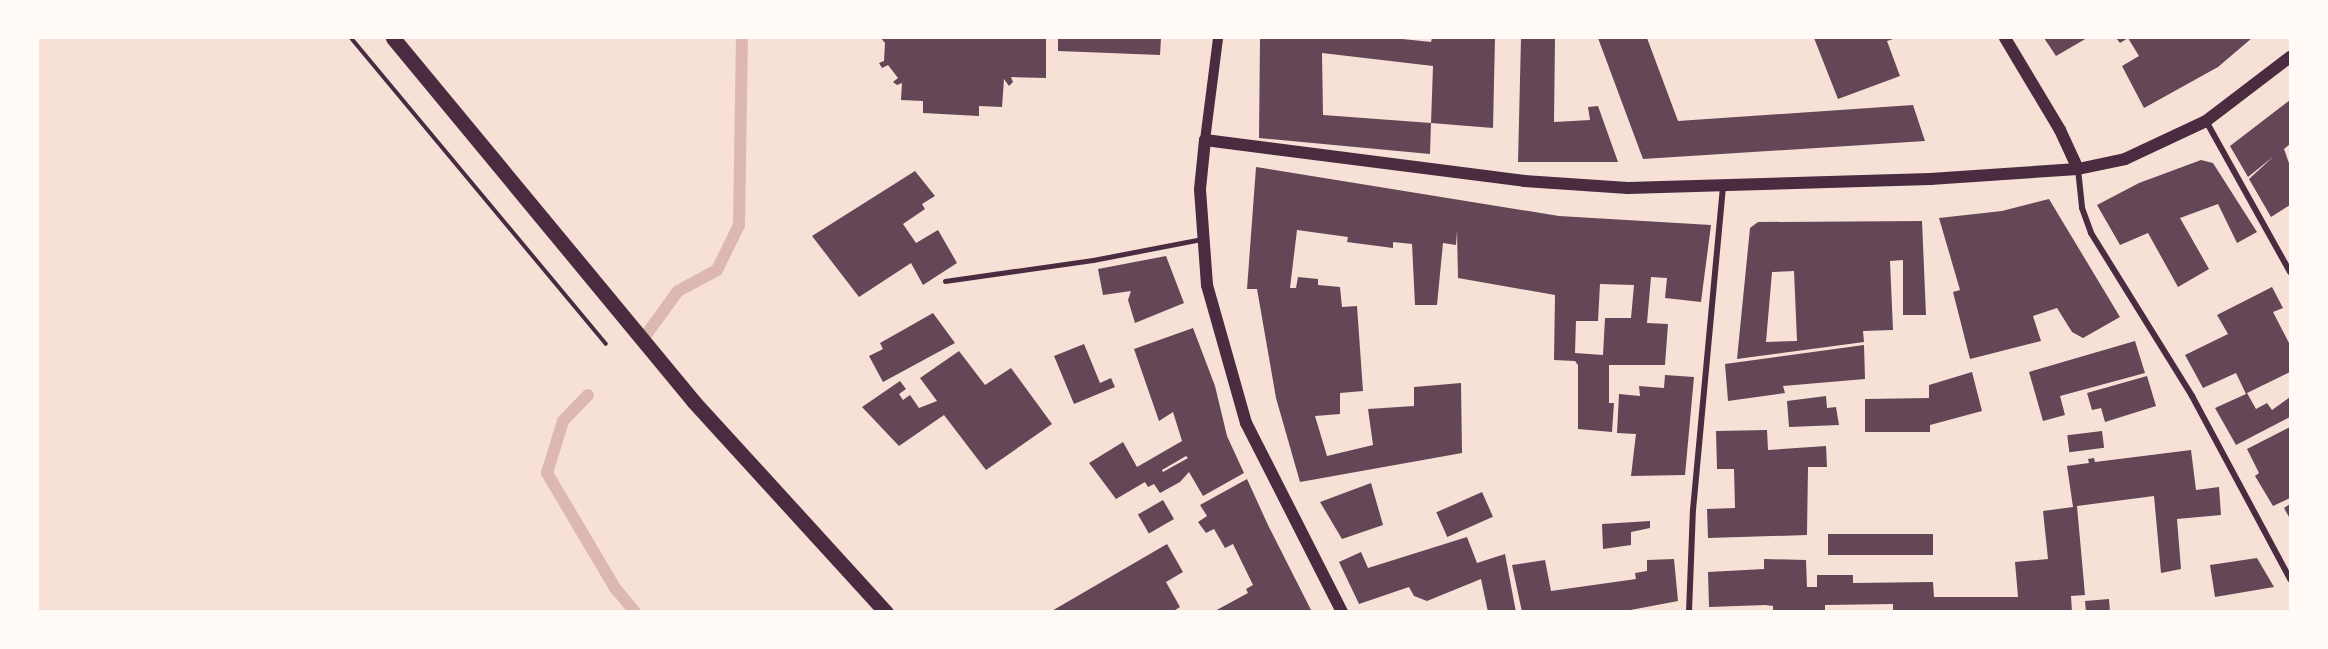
<!DOCTYPE html>
<style>
body{margin:0}
#map{position:relative;width:2328px;height:649px;overflow:hidden;background:#f7e1d7;font-family:Commissioner,sans-serif}
div>[style]{position:absolute}
[style*='--x']{left:calc(var(--x)*1px);top:calc(var(--y)*1px);width:calc(var(--w)*1px);rotate:calc(var(--a)*1deg)}
.stream>*{height:12px;margin:-6px;padding:0 6px;transform-origin:6px;border-radius:6px;background:#dcb8b0}
.building>*{inset:0;background:#644757;transform-origin:0 0}
.path>*{height:4px;margin:-2px;padding:0 2px;transform-origin:2px;border-radius:2px;background:#4a2c40}
.service>*{height:4.5px;margin:-2.25px;padding:0 2.25px;transform-origin:2.25px;border-radius:2.25px;background:#4a2c40}
.minor>*{height:6px;margin:-3px;padding:0 3px;transform-origin:3px;border-radius:3px;background:#4a2c40}
.tertiary>*{height:10px;margin:-5px;padding:0 5px;transform-origin:5px;border-radius:5px;background:#4a2c40}
.secondary>*{height:12px;margin:-6px;padding:0 6px;transform-origin:6px;border-radius:6px;background:#4a2c40}
.primary>*{height:15px;margin:-7.5px;padding:0 7.5px;transform-origin:7.5px;border-radius:7.5px;background:#4a2c40}
span{translate:-50% -50%;white-space:nowrap;text-align:center;line-height:1.15;-webkit-text-stroke:6px #fffaf5;paint-order:stroke}
.frame{position:absolute;inset:0;border:39px solid #fffaf5;pointer-events:none}
</style>
<div id="map">
<div class="stream">
<div style="--x:643;--y:339;--w:59;--a:-53.9"></div>
<div style="--x:678;--y:291;--w:44;--a:-28.3"></div>
<div style="--x:717;--y:270;--w:50;--a:-63.9"></div>
<div style="--x:739;--y:225;--w:187;--a:-89.1"></div>
<div style="--x:588;--y:395;--w:36;--a:134"></div>
<div style="--x:563;--y:421;--w:54;--a:107.1"></div>
<div style="--x:547;--y:473;--w:134;--a:59.4"></div>
<div style="--x:615;--y:588;--w:31;--a:50"></div>
</div>
<div class="building">
<div style="clip-path:polygon(881px 38px,1046px 38px,1046px 78px,1011px 77px,1013px 82px,1009px 86px,1004px 79px,1002px 107px,979px 106px,979px 116px,923px 113px,923px 101px,901px 100px,902px 83px,897px 85px,893px 82px,898px 78px,888px 65px,882px 68px,879px 63px,884px 61px,885px 43px)"></div>
<div style="clip-path:polygon(1058px 38px,1161px 38px,1160px 55px,1058px 51px)"></div>
<div style="clip-path:polygon(1260px 38px,1393px 38px,1431px 42px,1432px 38px,1495px 38px,1493px 128px,1431px 123px,1433px 66px,1322px 53px,1323px 115px,1431px 123px,1430px 154px,1259px 138px)"></div>
<div style="clip-path:polygon(1521px 38px,1555px 38px,1554px 122px,1590px 120px,1588px 107px,1598px 106px,1618px 162px,1518px 162px)"></div>
<div style="clip-path:polygon(1598px 38px,1647px 38px,1678px 121px,1913px 105px,1925px 141px,1643px 159px)"></div>
<div style="clip-path:polygon(1814px 38px,1896px 38px,1887px 41px,1900px 76px,1838px 99px)"></div>
<div style="clip-path:polygon(2044px 38px,2087px 38px,2056px 56px)"></div>
<div style="clip-path:polygon(2116px 38px,2252px 38px,2218px 67px,2144px 108px,2122px 66px,2139px 56px,2128px 38px,2120px 43px)"></div>
<div style="clip-path:polygon(2290px 100px,2290px 144px,2284px 149px,2290px 166px,2290px 205px,2271px 217px,2249px 179px,2274px 156px,2248px 177px,2230px 146px)"></div>
<div style="clip-path:polygon(2201px 160px,2213px 163px,2257px 232px,2237px 243px,2218px 204px,2180px 218px,2209px 269px,2178px 287px,2148px 233px,2120px 245px,2097px 205px,2139px 183px)"></div>
<div style="clip-path:polygon(evenodd,1256px 167px,1559px 216px,1711px 225px,1701px 302px,1665px 298px,1667px 278px,1651px 277px,1647px 323px,1668px 324px,1665px 365px,1609px 365px,1609px 403px,1614px 403px,1612px 432px,1578px 429px,1578px 365px,1575px 361px,1554px 360px,1555px 295px,1458px 278px,1457px 231px,1456px 245px,1443px 243px,1437px 305px,1415px 305px,1412px 244px,1393px 242px,1393px 248px,1347px 242px,1348px 237px,1297px 230px,1290px 288px,1296px 288px,1298px 277px,1318px 279px,1318px 285px,1340px 287px,1342px 307px,1357px 306px,1363px 391px,1340px 393px,1340px 414px,1315px 416px,1327px 456px,1373px 445px,1368px 409px,1414px 406px,1414px 387px,1461px 383px,1462px 453px,1300px 482px,1276px 398px,1257px 289px,1247px 289px,1256px 167px,1600px 284px,1634px 285px,1631px 318px,1605px 318px,1603px 355px,1575px 353px,1576px 321px,1598px 321px,1600px 284px)"></div>
<div style="clip-path:polygon(915px 171px,935px 196px,922px 204px,925px 209px,903px 224px,916px 243px,938px 230px,957px 263px,923px 285px,911px 263px,859px 297px,812px 236px)"></div>
<div style="clip-path:polygon(2049px 199px,2120px 317px,2083px 338px,2072px 332px,2057px 308px,2033px 316px,2041px 341px,1970px 359px,1953px 292px,1960px 290px,1939px 218px,2002px 211px)"></div>
<div style="clip-path:polygon(evenodd,1922px 221px,1926px 315px,1903px 315px,1903px 260px,1890px 261px,1893px 330px,1863px 331px,1864px 342px,1737px 359px,1750px 228px,1758px 222px,1922px 221px,1794px 271px,1797px 341px,1766px 342px,1772px 272px,1794px 271px)"></div>
<div style="clip-path:polygon(1166px 256px,1184px 303px,1135px 323px,1128px 300px,1131px 291px,1103px 295px,1098px 269px)"></div>
<div style="clip-path:polygon(2272px 287px,2283px 308px,2273px 312px,2290px 345px,2290px 372px,2247px 393px,2256px 409px,2267px 403px,2272px 410px,2290px 397px,2290px 417px,2236px 445px,2215px 408px,2246px 394px,2236px 373px,2203px 388px,2185px 355px,2228px 334px,2217px 315px)"></div>
<div style="clip-path:polygon(933px 313px,955px 343px,883px 382px,869px 356px,883px 349px,880px 343px)"></div>
<div style="clip-path:polygon(evenodd,1193px 328px,1215px 386px,1227px 436px,1244px 473px,1203px 496px,1189px 472px,1180px 482px,1160px 493px,1154px 484px,1148px 487px,1145px 482px,1116px 499px,1089px 463px,1123px 442px,1137px 467px,1182px 441px,1173px 412px,1159px 421px,1134px 349px,1193px 328px,1186px 456px,1188px 458px,1163px 472px,1162px 470px,1186px 456px)"></div>
<div style="clip-path:polygon(2135px 341px,2145px 373px,2060px 396px,2065px 415px,2043px 421px,2029px 372px)"></div>
<div style="clip-path:polygon(1084px 344px,1100px 383px,1111px 378px,1115px 387px,1074px 404px,1054px 356px)"></div>
<div style="clip-path:polygon(1864px 345px,1865px 379px,1783px 386px,1785px 393px,1728px 401px,1725px 364px)"></div>
<div style="clip-path:polygon(959px 351px,985px 385px,1011px 368px,1052px 424px,986px 470px,944px 415px,899px 446px,862px 407px,900px 381px,906px 389px,899px 394px,903px 400px,910px 395px,919px 408px,937px 401px,920px 378px)"></div>
<div style="clip-path:polygon(1972px 372px,1982px 411px,1930px 425px,1930px 432px,1865px 432px,1865px 399px,1929px 398px,1929px 385px)"></div>
<div style="clip-path:polygon(1665px 375px,1694px 377px,1685px 475px,1631px 476px,1636px 434px,1617px 433px,1619px 394px,1640px 396px,1639px 386px,1664px 388px)"></div>
<div style="clip-path:polygon(2147px 376px,2156px 406px,2105px 422px,2101px 408px,2092px 410px,2087px 393px)"></div>
<div style="clip-path:polygon(1826px 396px,1827px 408px,1836px 407px,1839px 425px,1789px 427px,1787px 401px)"></div>
<div style="clip-path:polygon(2290px 427px,2290px 498px,2273px 506px,2255px 476px,2259px 473px,2247px 449px)"></div>
<div style="clip-path:polygon(1767px 430px,1768px 450px,1826px 446px,1827px 467px,1808px 467px,1807px 535px,1708px 538px,1707px 509px,1735px 508px,1734px 469px,1717px 469px,1716px 431px)"></div>
<div style="left:2102px;top:431px;width:17px;height:35px;rotate:83deg"></div>
<div style="clip-path:polygon(2191px 450px,2196px 490px,2219px 487px,2221px 515px,2177px 519px,2181px 569px,2161px 573px,2154px 496px,2077px 506px,2085px 595px,2071px 596px,2072px 612px,1893px 612px,1893px 604px,1825px 605px,1825px 612px,1773px 612px,1773px 606px,1765px 605px,1709px 607px,1708px 572px,1764px 569px,1764px 559px,1806px 560px,1807px 587px,1817px 587px,1817px 575px,1853px 575px,1853px 583px,1933px 582px,1934px 597px,2018px 597px,2015px 562px,2048px 559px,2043px 511px,2073px 507px,2067px 466px,2089px 463px,2088px 459px,2094px 458px,2095px 462px)"></div>
<div style="clip-path:polygon(1247px 479px,1268px 525px,1312px 612px,1213px 612px,1248px 593px,1246px 589px,1253px 585px,1233px 544px,1225px 548px,1214px 529px,1206px 533px,1198px 522px,1207px 516px,1200px 505px)"></div>
<div style="clip-path:polygon(1371px 483px,1383px 525px,1342px 539px,1320px 502px)"></div>
<div style="left:1482px;top:492px;width:27px;height:50px;rotate:66deg"></div>
<div style="left:1163px;top:500px;width:22px;height:29px;rotate:60deg"></div>
<div style="clip-path:polygon(2290px 504px,2290px 516px,2289px 517px,2284px 508px)"></div>
<div style="clip-path:polygon(1650px 521px,1650px 528px,1631px 532px,1631px 545px,1603px 549px,1602px 524px)"></div>
<div style="left:1933px;top:534px;width:21px;height:105px;rotate:90deg"></div>
<div style="clip-path:polygon(1467px 537px,1477px 563px,1505px 554px,1516px 612px,1488px 612px,1481px 579px,1427px 601px,1414px 596px,1409px 587px,1359px 604px,1339px 562px,1361px 552px,1368px 568px)"></div>
<div style="clip-path:polygon(1167px 544px,1183px 572px,1166px 582px,1180px 607px,1172px 612px,1050px 612px)"></div>
<div style="clip-path:polygon(2257px 558px,2274px 587px,2215px 597px,2210px 565px)"></div>
<div style="clip-path:polygon(1674px 559px,1678px 601px,1620px 612px,1522px 612px,1512px 565px,1545px 560px,1551px 591px,1636px 579px,1635px 573px,1647px 571px,1647px 560px)"></div>
<div style="clip-path:polygon(2109px 599px,2110px 612px,2086px 612px,2085px 601px)"></div>
</div>
<div class="path">
<div style="--x:351;--y:38;--w:398;--a:50.2"></div>
</div>
<div class="service">
<div style="--x:945;--y:281;--w:149;--a:-8.1"></div>
<div style="--x:1093;--y:260;--w:111;--a:-10.9"></div>
</div>
<div class="minor">
<div style="--x:2206;--y:121;--w:173;--a:60.9"></div>
<div style="--x:2078;--y:169;--w:39;--a:84"></div>
<div style="--x:2082;--y:208;--w:27;--a:70"></div>
<div style="--x:2091;--y:233;--w:192;--a:58.2"></div>
<div style="--x:2192;--y:396;--w:208;--a:61.8"></div>
<div style="--x:1689;--y:612;--w:102;--a:-87.8"></div>
<div style="--x:1693;--y:510;--w:323;--a:-84.7"></div>
</div>
<div class="tertiary">
<div style="--x:1205;--y:140;--w:103;--a:-82.7"></div>
</div>
<div class="secondary">
<div style="--x:2005;--y:38;--w:107;--a:59.1"></div>
<div style="--x:2060;--y:130;--w:43;--a:65.2"></div>
<div style="--x:1342;--y:612;--w:212;--a:-116.9"></div>
<div style="--x:1246;--y:423;--w:143;--a:-105.8"></div>
<div style="--x:1207;--y:285;--w:96;--a:-94.2"></div>
<div style="--x:1200;--y:189;--w:49;--a:-84.2"></div>
<div style="--x:1205;--y:140;--w:322;--a:7.3"></div>
<div style="--x:1524;--y:181;--w:104;--a:3.9"></div>
<div style="--x:1628;--y:188;--w:302;--a:-1.7"></div>
<div style="--x:1930;--y:179;--w:148;--a:-3.9"></div>
<div style="--x:2078;--y:169;--w:48;--a:-12"></div>
<div style="--x:2125;--y:159;--w:89;--a:-25.1"></div>
<div style="--x:2206;--y:121;--w:106;--a:-37.3"></div>
</div>
<div class="primary">
<div style="--x:393;--y:38;--w:472;--a:50.4"></div>
<div style="--x:694;--y:402;--w:285;--a:47.6"></div>
</div>
<div class="frame"></div>
</div>
